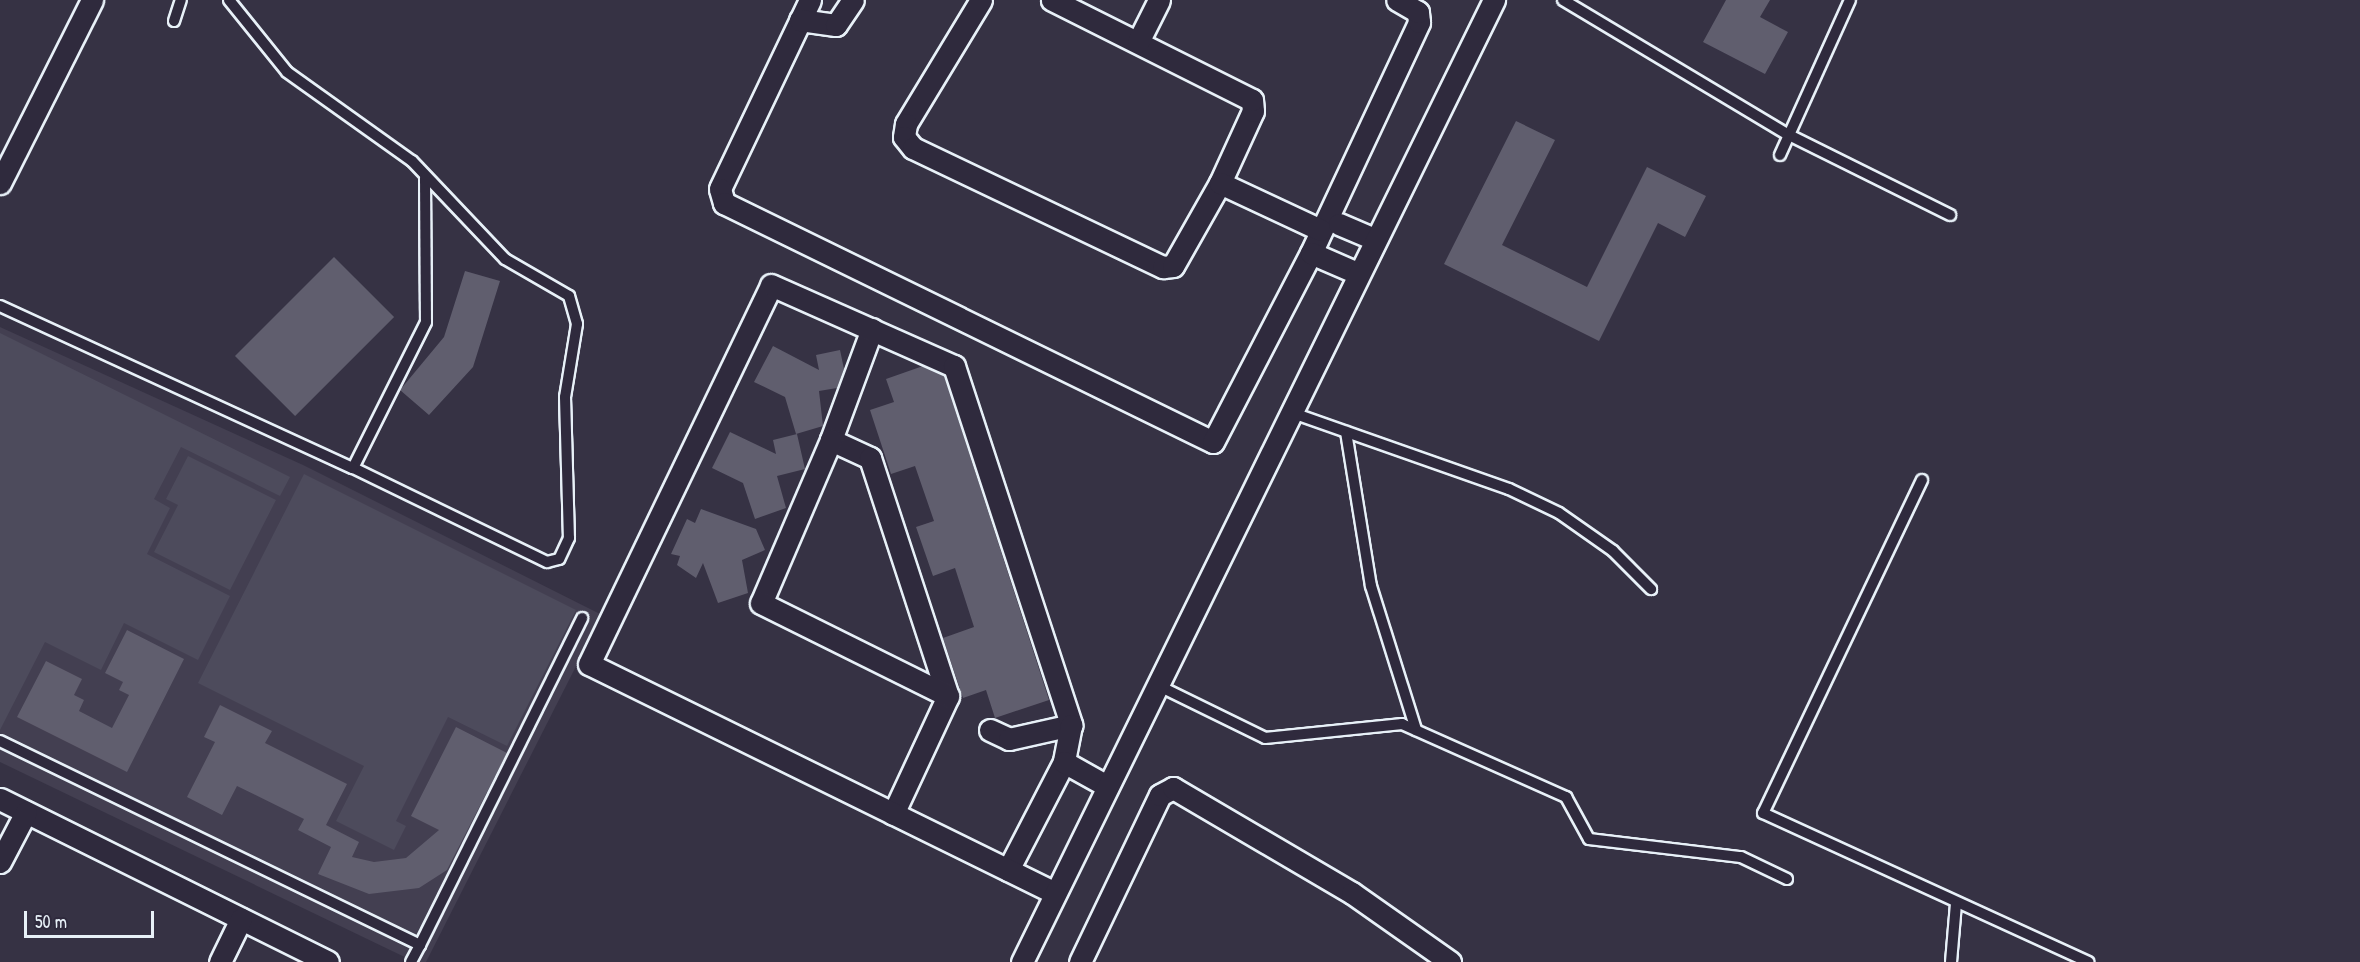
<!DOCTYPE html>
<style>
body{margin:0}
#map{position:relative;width:2360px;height:962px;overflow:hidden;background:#363244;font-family:"Patrick Hand",sans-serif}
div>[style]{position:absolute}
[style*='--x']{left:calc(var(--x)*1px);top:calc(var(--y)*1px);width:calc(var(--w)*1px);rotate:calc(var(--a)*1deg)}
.built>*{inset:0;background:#433f51}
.green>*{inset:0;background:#4d4b5c}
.building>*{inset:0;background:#605e6e;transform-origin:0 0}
.roads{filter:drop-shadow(2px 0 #e8f1f8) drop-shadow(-2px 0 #e8f1f8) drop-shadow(0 2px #e8f1f8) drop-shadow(0 -2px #e8f1f8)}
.service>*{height:10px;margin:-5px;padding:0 5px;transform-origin:5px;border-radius:5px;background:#2f2a3d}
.minor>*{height:21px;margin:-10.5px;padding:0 10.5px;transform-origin:10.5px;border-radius:10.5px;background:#2f2a3d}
span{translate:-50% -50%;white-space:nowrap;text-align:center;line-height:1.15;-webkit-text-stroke:5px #2f2a3d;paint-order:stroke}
.scale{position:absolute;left:24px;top:911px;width:130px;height:27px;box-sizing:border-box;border:3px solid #e8f1f8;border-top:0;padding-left:8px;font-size:18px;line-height:21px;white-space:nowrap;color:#e8f1f8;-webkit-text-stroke:4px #2f2a3d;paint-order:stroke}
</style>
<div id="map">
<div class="built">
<div style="clip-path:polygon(0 327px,303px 465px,602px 615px,426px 962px,415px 962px,0 762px)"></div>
</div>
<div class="green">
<div style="clip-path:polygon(0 333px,290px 477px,280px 496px,181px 447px,154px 499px,170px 508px,147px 554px,230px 596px,198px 660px,124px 623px,101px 670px,45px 642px,0 730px)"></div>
<div style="clip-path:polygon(188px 456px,276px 500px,230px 590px,154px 552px,178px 505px,166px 499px)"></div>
<div style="clip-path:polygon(304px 474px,576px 610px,507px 746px,448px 717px,396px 821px,406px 826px,394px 850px,336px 821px,364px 766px,198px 683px)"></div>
</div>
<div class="building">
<div style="clip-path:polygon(1726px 0,1770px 0,1760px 17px,1788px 32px,1765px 74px,1703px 42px)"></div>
<div style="clip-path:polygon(1516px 121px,1555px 140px,1502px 245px,1587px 287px,1647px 167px,1706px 196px,1685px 237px,1658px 223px,1599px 341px,1444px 264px)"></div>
<div style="left:334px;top:257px;width:85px;height:140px;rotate:45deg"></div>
<div style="clip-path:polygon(465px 271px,500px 281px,473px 367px,429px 415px,400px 390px,444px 337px)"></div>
<div style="clip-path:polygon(773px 346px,819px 370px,816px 355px,840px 350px,844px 369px,837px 388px,819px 391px,823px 426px,796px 434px,785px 397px,754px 382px)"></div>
<div style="clip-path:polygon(923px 366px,944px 375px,1049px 700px,995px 718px,986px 690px,963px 698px,943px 638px,974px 627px,955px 568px,933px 576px,916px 527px,934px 521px,915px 466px,891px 474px,870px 410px,894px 402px,886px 379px)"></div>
<div style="clip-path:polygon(730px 432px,776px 454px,773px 440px,797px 434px,805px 469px,777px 476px,786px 508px,755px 519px,743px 483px,712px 468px)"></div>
<div style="clip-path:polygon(701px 509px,756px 529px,765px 550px,742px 560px,748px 593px,718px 603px,703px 563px,696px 578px,677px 565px,680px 556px,671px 554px,687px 519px,695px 523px)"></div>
<div style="clip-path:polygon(127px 630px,184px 659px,127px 772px,17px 717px,46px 661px,82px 679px,74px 695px,84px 700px,79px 711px,112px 728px,129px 695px,119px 690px,123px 682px,105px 673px)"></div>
<div style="clip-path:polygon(220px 705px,272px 731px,265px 743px,347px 784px,326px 825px,359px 842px,352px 857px,374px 862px,406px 858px,439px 830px,411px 816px,456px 727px,507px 753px,447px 870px,419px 888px,369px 894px,318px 874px,331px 847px,298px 830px,304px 819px,237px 786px,222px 815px,187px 797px,215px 742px,204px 737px)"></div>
</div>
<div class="roads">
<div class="service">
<div style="--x:229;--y:0;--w:92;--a:51.1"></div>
<div style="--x:287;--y:72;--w:153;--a:35.5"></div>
<div style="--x:412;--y:161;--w:135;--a:46.5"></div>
<div style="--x:505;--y:259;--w:74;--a:30"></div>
<div style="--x:569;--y:296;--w:29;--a:74"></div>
<div style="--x:577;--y:324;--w:74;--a:99.3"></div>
<div style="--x:565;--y:397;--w:141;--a:88.4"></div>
<div style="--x:569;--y:538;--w:23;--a:115"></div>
<div style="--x:559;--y:559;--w:12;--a:166"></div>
<div style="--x:547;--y:562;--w:216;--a:-154.1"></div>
<div style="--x:353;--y:468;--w:163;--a:-63.4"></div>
<div style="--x:426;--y:322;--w:144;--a:-90.4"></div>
<div style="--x:1563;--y:0;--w:263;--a:30.9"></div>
<div style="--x:1789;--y:135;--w:180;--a:26.4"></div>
<div style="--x:174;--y:21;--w:22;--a:-72"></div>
<div style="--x:1780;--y:155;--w:170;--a:-65.7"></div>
<div style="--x:0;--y:306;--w:388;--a:24.7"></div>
<div style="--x:1290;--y:412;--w:232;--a:19.4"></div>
<div style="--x:1509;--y:489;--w:55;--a:25.6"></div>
<div style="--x:1559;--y:513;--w:66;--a:35.1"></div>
<div style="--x:1613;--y:551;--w:54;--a:45"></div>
<div style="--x:1346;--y:432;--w:156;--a:80.8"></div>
<div style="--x:1371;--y:586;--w:151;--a:72.6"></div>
<div style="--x:1922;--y:480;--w:369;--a:115.5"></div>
<div style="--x:1763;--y:813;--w:358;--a:24.6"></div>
<div style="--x:1157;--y:685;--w:120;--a:26.1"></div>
<div style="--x:1265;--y:738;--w:138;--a:-5.8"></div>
<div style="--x:1402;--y:724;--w:180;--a:24"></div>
<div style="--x:1566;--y:797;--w:48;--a:61.3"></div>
<div style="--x:1589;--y:839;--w:153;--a:6.8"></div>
<div style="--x:1741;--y:857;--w:51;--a:25.6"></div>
<div style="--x:0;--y:741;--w:467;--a:25.9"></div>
<div style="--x:420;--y:945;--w:19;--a:118"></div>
<div style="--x:420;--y:945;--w:365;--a:-63.6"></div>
<div style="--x:1951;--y:962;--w:58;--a:-85.1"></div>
</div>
<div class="minor">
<div style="--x:810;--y:0;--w:209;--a:115.5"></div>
<div style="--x:720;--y:189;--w:15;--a:74"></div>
<div style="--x:724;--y:203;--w:544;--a:26.05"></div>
<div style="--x:1213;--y:442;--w:213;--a:-62.6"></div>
<div style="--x:1311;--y:253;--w:255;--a:-64.9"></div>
<div style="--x:1419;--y:22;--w:10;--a:-96"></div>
<div style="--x:1418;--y:12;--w:24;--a:-150"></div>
<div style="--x:981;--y:0;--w:145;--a:121.2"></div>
<div style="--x:906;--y:124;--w:13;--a:99"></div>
<div style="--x:904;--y:137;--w:14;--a:51"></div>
<div style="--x:913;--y:148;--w:277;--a:25.5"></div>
<div style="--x:1163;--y:267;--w:10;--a:-6"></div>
<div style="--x:1173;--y:266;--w:95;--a:-60.5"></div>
<div style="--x:1220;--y:183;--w:79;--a:-65.4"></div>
<div style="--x:1253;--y:111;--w:11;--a:-95"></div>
<div style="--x:1252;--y:100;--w:224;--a:-153.4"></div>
<div style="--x:800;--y:20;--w:36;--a:8"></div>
<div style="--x:836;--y:25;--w:30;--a:-56"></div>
<div style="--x:1138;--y:42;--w:47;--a:-63.4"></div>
<div style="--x:0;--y:183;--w:205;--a:-63.3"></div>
<div style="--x:1220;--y:183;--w:111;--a:25"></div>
<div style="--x:1339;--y:224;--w:38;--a:23"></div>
<div style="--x:1311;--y:253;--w:50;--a:23.5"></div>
<div style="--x:872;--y:329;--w:118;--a:110.3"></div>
<div style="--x:831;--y:440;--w:43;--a:24.8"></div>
<div style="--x:870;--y:458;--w:250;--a:71.9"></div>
<div style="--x:948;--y:696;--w:130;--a:115"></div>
<div style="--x:831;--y:440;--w:177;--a:113.2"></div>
<div style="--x:761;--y:603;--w:209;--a:26.4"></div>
<div style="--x:990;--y:730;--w:21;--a:25"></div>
<div style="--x:1009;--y:739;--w:64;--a:-12.7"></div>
<div style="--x:0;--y:799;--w:366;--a:26.4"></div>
<div style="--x:0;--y:862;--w:56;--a:-62.5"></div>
<div style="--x:1008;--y:870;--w:122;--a:-62.6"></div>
<div style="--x:1055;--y:893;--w:519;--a:-153.83"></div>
<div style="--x:589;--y:664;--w:420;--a:-64.3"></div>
<div style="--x:771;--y:285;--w:200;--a:23.9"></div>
<div style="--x:954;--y:366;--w:378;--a:71.9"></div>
<div style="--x:1071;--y:725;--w:38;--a:101"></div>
<div style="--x:1064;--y:762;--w:49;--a:29.2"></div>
<div style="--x:220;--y:962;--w:48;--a:-64"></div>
<div style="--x:1022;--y:962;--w:1072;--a:-63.87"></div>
<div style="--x:1080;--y:962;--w:185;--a:-64.4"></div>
<div style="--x:1160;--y:795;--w:15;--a:-28"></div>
<div style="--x:1173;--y:788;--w:208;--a:30.4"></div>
<div style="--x:1352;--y:893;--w:120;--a:35.1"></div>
</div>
</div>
<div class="scale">50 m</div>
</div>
